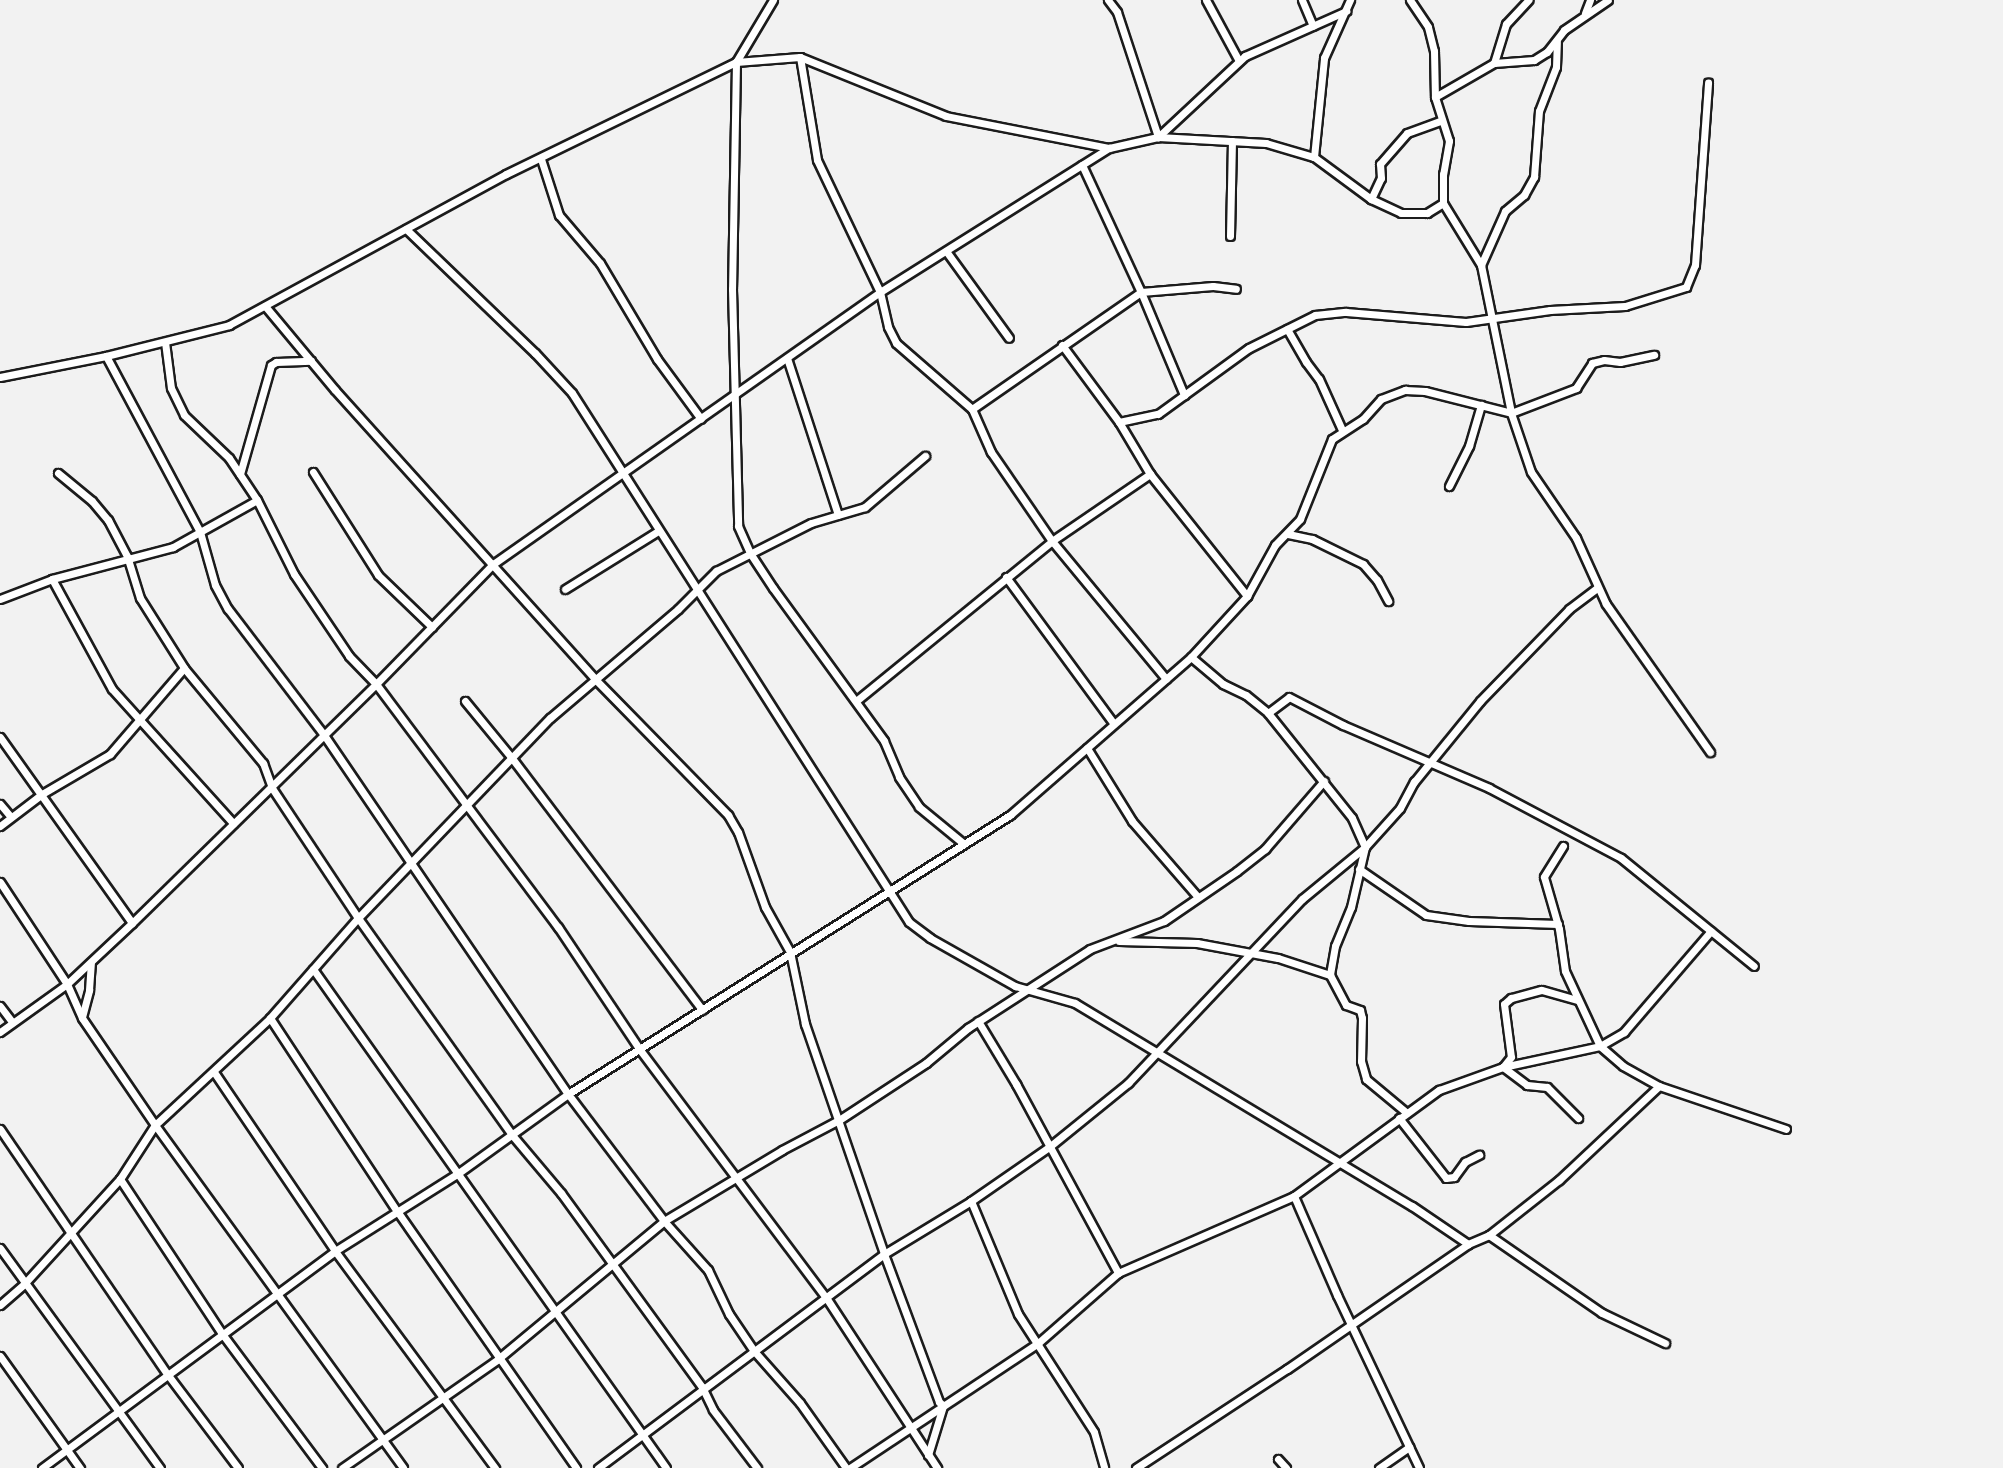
<!DOCTYPE html>
<style>
body{margin:0}
#map{position:relative;width:2003px;height:1468px;overflow:hidden;background:#f2f2f2;font-family:Caveat,sans-serif}
div>[style]{position:absolute}
[style*='--x']{left:calc(var(--x)*1px);top:calc(var(--y)*1px);width:calc(var(--w)*1px);rotate:calc(var(--a)*1deg)}
.roads{filter:drop-shadow(2px 0 #1c1c1c) drop-shadow(-2px 0 #1c1c1c) drop-shadow(0 2px #1c1c1c) drop-shadow(0 -2px #1c1c1c)}
.street>*{height:7px;margin:-3.5px;padding:0 3.5px;transform-origin:3.5px;border-radius:3.5px;background:#fff}
span{translate:-50% -50%;white-space:nowrap;text-align:center;line-height:1.15;-webkit-text-stroke:5px #fff;paint-order:stroke}
</style>
<div id="map">
<div class="roads">
<div class="street">
<div style="--x:773;--y:0;--w:72;--a:120.8"></div>
<div style="--x:736;--y:62;--w:227;--a:91"></div>
<div style="--x:732;--y:289;--w:237;--a:88.5"></div>
<div style="--x:738;--y:526;--w:30;--a:66"></div>
<div style="--x:750;--y:553;--w:42;--a:56.7"></div>
<div style="--x:773;--y:588;--w:189;--a:54"></div>
<div style="--x:884;--y:741;--w:39;--a:67"></div>
<div style="--x:899;--y:777;--w:36;--a:56"></div>
<div style="--x:919;--y:807;--w:58;--a:39.4"></div>
<div style="--x:1108;--y:0;--w:15;--a:53"></div>
<div style="--x:1117;--y:12;--w:132;--a:71.8"></div>
<div style="--x:1206;--y:0;--w:69;--a:61.6"></div>
<div style="--x:1302;--y:0;--w:28;--a:67"></div>
<div style="--x:1410;--y:0;--w:32;--a:56"></div>
<div style="--x:1428;--y:27;--w:25;--a:76"></div>
<div style="--x:1434;--y:51;--w:46;--a:88.8"></div>
<div style="--x:1435;--y:97;--w:46;--a:72.3"></div>
<div style="--x:1449;--y:141;--w:34;--a:100"></div>
<div style="--x:1443;--y:174;--w:29;--a:90"></div>
<div style="--x:1443;--y:203;--w:73;--a:58.5"></div>
<div style="--x:1481;--y:265;--w:151;--a:78.5"></div>
<div style="--x:1511;--y:413;--w:62;--a:71.3"></div>
<div style="--x:1531;--y:472;--w:80;--a:55.7"></div>
<div style="--x:1576;--y:538;--w:72;--a:65.6"></div>
<div style="--x:1606;--y:604;--w:181;--a:54.9"></div>
<div style="--x:1585;--y:13;--w:14;--a:-69"></div>
<div style="--x:800;--y:57;--w:104;--a:80.6"></div>
<div style="--x:817;--y:160;--w:146;--a:64.5"></div>
<div style="--x:880;--y:292;--w:36;--a:77"></div>
<div style="--x:888;--y:327;--w:18;--a:63"></div>
<div style="--x:896;--y:343;--w:101;--a:41"></div>
<div style="--x:972;--y:409;--w:47;--a:66.2"></div>
<div style="--x:991;--y:452;--w:108;--a:55.6"></div>
<div style="--x:1052;--y:541;--w:179;--a:50.4"></div>
<div style="--x:1494;--y:63;--w:41;--a:-72.9"></div>
<div style="--x:1506;--y:24;--w:33;--a:-47"></div>
<div style="--x:1435;--y:97;--w:68;--a:-30"></div>
<div style="--x:1494;--y:63;--w:40;--a:-4.3"></div>
<div style="--x:1534;--y:60;--w:15;--a:-32"></div>
<div style="--x:1547;--y:52;--w:28;--a:-52"></div>
<div style="--x:1564;--y:30;--w:53;--a:-34.3"></div>
<div style="--x:1158;--y:137;--w:119;--a:-43"></div>
<div style="--x:1245;--y:56;--w:111;--a:-24"></div>
<div style="--x:1314;--y:157;--w:100;--a:-84.2"></div>
<div style="--x:1324;--y:58;--w:64;--a:-65.9"></div>
<div style="--x:541;--y:159;--w:59;--a:72.2"></div>
<div style="--x:559;--y:215;--w:63;--a:49.5"></div>
<div style="--x:600;--y:263;--w:112;--a:59.3"></div>
<div style="--x:657;--y:359;--w:74;--a:53.7"></div>
<div style="--x:1082;--y:165;--w:140;--a:65.1"></div>
<div style="--x:1141;--y:292;--w:112;--a:67.3"></div>
<div style="--x:1371;--y:199;--w:23;--a:-65"></div>
<div style="--x:1381;--y:178;--w:14;--a:-94"></div>
<div style="--x:1380;--y:164;--w:41;--a:-48.9"></div>
<div style="--x:1407;--y:133;--w:37;--a:-20"></div>
<div style="--x:406;--y:229;--w:179;--a:43.9"></div>
<div style="--x:535;--y:353;--w:54;--a:47.2"></div>
<div style="--x:572;--y:393;--w:627;--a:57.5"></div>
<div style="--x:909;--y:922;--w:26;--a:37"></div>
<div style="--x:930;--y:938;--w:98;--a:29.5"></div>
<div style="--x:1015;--y:986;--w:62;--a:15.8"></div>
<div style="--x:1075;--y:1003;--w:393;--a:31.1"></div>
<div style="--x:1412;--y:1206;--w:68;--a:34.2"></div>
<div style="--x:1230;--y:236;--w:95;--a:-88.8"></div>
<div style="--x:946;--y:251;--w:107;--a:54.1"></div>
<div style="--x:1481;--y:265;--w:59;--a:-66"></div>
<div style="--x:1505;--y:211;--w:25;--a:-40"></div>
<div style="--x:1524;--y:195;--w:21;--a:-61"></div>
<div style="--x:1534;--y:177;--w:66;--a:-85.7"></div>
<div style="--x:1539;--y:111;--w:47;--a:-68.9"></div>
<div style="--x:1556;--y:67;--w:25;--a:-88"></div>
<div style="--x:265;--y:306;--w:109;--a:50.2"></div>
<div style="--x:335;--y:390;--w:387;--a:48"></div>
<div style="--x:594;--y:678;--w:192;--a:45.6"></div>
<div style="--x:728;--y:815;--w:20;--a:60"></div>
<div style="--x:738;--y:832;--w:80;--a:70.2"></div>
<div style="--x:765;--y:907;--w:51;--a:60.9"></div>
<div style="--x:790;--y:952;--w:74;--a:78.2"></div>
<div style="--x:805;--y:1024;--w:243;--a:71"></div>
<div style="--x:884;--y:1254;--w:158;--a:69.6"></div>
<div style="--x:939;--y:1402;--w:5;--a:37"></div>
<div style="--x:1287;--y:329;--w:38;--a:60"></div>
<div style="--x:1306;--y:362;--w:21;--a:53"></div>
<div style="--x:1319;--y:379;--w:56;--a:65.7"></div>
<div style="--x:165;--y:342;--w:46;--a:82.6"></div>
<div style="--x:171;--y:388;--w:30;--a:64"></div>
<div style="--x:184;--y:415;--w:62;--a:43.7"></div>
<div style="--x:229;--y:458;--w:50;--a:56.3"></div>
<div style="--x:257;--y:500;--w:83;--a:63.4"></div>
<div style="--x:294;--y:574;--w:99;--a:56.1"></div>
<div style="--x:349;--y:656;--w:39;--a:46"></div>
<div style="--x:376;--y:684;--w:304;--a:53.2"></div>
<div style="--x:558;--y:927;--w:148;--a:56.3"></div>
<div style="--x:640;--y:1050;--w:311;--a:53.1"></div>
<div style="--x:827;--y:1299;--w:202;--a:56.9"></div>
<div style="--x:1062;--y:345;--w:96;--a:53.5"></div>
<div style="--x:1119;--y:422;--w:61;--a:59.2"></div>
<div style="--x:1150;--y:474;--w:156;--a:51.5"></div>
<div style="--x:106;--y:356;--w:200;--a:61.9"></div>
<div style="--x:200;--y:532;--w:55;--a:74.2"></div>
<div style="--x:215;--y:585;--w:27;--a:62"></div>
<div style="--x:228;--y:609;--w:158;--a:52.7"></div>
<div style="--x:324;--y:735;--w:434;--a:55.8"></div>
<div style="--x:568;--y:1094;--w:159;--a:52.9"></div>
<div style="--x:664;--y:1221;--w:66;--a:48.1"></div>
<div style="--x:708;--y:1270;--w:49;--a:64.5"></div>
<div style="--x:729;--y:1314;--w:45;--a:56"></div>
<div style="--x:754;--y:1351;--w:69;--a:48.5"></div>
<div style="--x:800;--y:1403;--w:80;--a:54.7"></div>
<div style="--x:787;--y:358;--w:165;--a:72"></div>
<div style="--x:0;--y:377;--w:108;--a:-11.2"></div>
<div style="--x:106;--y:356;--w:127;--a:-14.1"></div>
<div style="--x:229;--y:325;--w:315;--a:-28.6"></div>
<div style="--x:506;--y:174;--w:256;--a:-26"></div>
<div style="--x:736;--y:62;--w:64;--a:-4.5"></div>
<div style="--x:800;--y:57;--w:157;--a:22"></div>
<div style="--x:946;--y:116;--w:166;--a:11.1"></div>
<div style="--x:972;--y:409;--w:206;--a:-34.7"></div>
<div style="--x:1141;--y:292;--w:72;--a:-4.8"></div>
<div style="--x:1213;--y:286;--w:23;--a:7"></div>
<div style="--x:1119;--y:422;--w:40;--a:-12"></div>
<div style="--x:1158;--y:414;--w:112;--a:-36"></div>
<div style="--x:1249;--y:348;--w:74;--a:-26.6"></div>
<div style="--x:1315;--y:315;--w:31;--a:-6"></div>
<div style="--x:1346;--y:312;--w:120;--a:4.8"></div>
<div style="--x:1466;--y:322;--w:85;--a:-8.1"></div>
<div style="--x:1550;--y:310;--w:75;--a:-3.1"></div>
<div style="--x:1625;--y:306;--w:64;--a:-17.3"></div>
<div style="--x:1686;--y:287;--w:24;--a:-68"></div>
<div style="--x:1695;--y:265;--w:183;--a:-85.9"></div>
<div style="--x:313;--y:472;--w:122;--a:57.7"></div>
<div style="--x:378;--y:575;--w:75;--a:43.9"></div>
<div style="--x:58;--y:473;--w:44;--a:39.5"></div>
<div style="--x:92;--y:501;--w:25;--a:50"></div>
<div style="--x:108;--y:520;--w:41;--a:62.2"></div>
<div style="--x:127;--y:556;--w:44;--a:72.8"></div>
<div style="--x:140;--y:598;--w:83;--a:57.8"></div>
<div style="--x:184;--y:668;--w:124;--a:50.3"></div>
<div style="--x:263;--y:763;--w:27;--a:70"></div>
<div style="--x:272;--y:788;--w:156;--a:56.5"></div>
<div style="--x:358;--y:918;--w:266;--a:54.6"></div>
<div style="--x:512;--y:1135;--w:76;--a:49.8"></div>
<div style="--x:561;--y:1193;--w:240;--a:54"></div>
<div style="--x:702;--y:1387;--w:25;--a:64"></div>
<div style="--x:713;--y:1410;--w:73;--a:52.8"></div>
<div style="--x:240;--y:474;--w:113;--a:-74.1"></div>
<div style="--x:271;--y:365;--w:6;--a:-31"></div>
<div style="--x:276;--y:362;--w:35;--a:-2"></div>
<div style="--x:1449;--y:486;--w:45;--a:-63.4"></div>
<div style="--x:1469;--y:446;--w:43;--a:-73.7"></div>
<div style="--x:1288;--y:534;--w:25;--a:12"></div>
<div style="--x:1312;--y:539;--w:57;--a:26.1"></div>
<div style="--x:1363;--y:564;--w:21;--a:49"></div>
<div style="--x:1377;--y:580;--w:24;--a:62"></div>
<div style="--x:1006;--y:577;--w:182;--a:53.7"></div>
<div style="--x:52;--y:579;--w:125;--a:61.4"></div>
<div style="--x:112;--y:689;--w:181;--a:47.9"></div>
<div style="--x:565;--y:589;--w:110;--a:-31.9"></div>
<div style="--x:0;--y:599;--w:56;--a:-21"></div>
<div style="--x:52;--y:579;--w:125;--a:-14.8"></div>
<div style="--x:173;--y:547;--w:96;--a:-29.2"></div>
<div style="--x:1191;--y:657;--w:42;--a:40.2"></div>
<div style="--x:1223;--y:684;--w:25;--a:26"></div>
<div style="--x:1246;--y:695;--w:28;--a:39"></div>
<div style="--x:1268;--y:713;--w:134;--a:51.3"></div>
<div style="--x:1352;--y:818;--w:32;--a:66"></div>
<div style="--x:1365;--y:847;--w:62;--a:103.1"></div>
<div style="--x:1351;--y:907;--w:42;--a:112.3"></div>
<div style="--x:1335;--y:946;--w:29;--a:100"></div>
<div style="--x:1330;--y:975;--w:34;--a:62"></div>
<div style="--x:1346;--y:1005;--w:15;--a:20"></div>
<div style="--x:1360;--y:1010;--w:8;--a:76"></div>
<div style="--x:1362;--y:1018;--w:43;--a:91.3"></div>
<div style="--x:1361;--y:1061;--w:19;--a:74"></div>
<div style="--x:1366;--y:1079;--w:53;--a:39.7"></div>
<div style="--x:465;--y:701;--w:72;--a:50.6"></div>
<div style="--x:511;--y:757;--w:317;--a:52.9"></div>
<div style="--x:856;--y:701;--w:253;--a:-39.2"></div>
<div style="--x:1052;--y:541;--w:119;--a:-34.4"></div>
<div style="--x:1268;--y:713;--w:26;--a:-37"></div>
<div style="--x:1289;--y:697;--w:61;--a:27.4"></div>
<div style="--x:1343;--y:725;--w:159;--a:23.3"></div>
<div style="--x:1489;--y:788;--w:149;--a:27.9"></div>
<div style="--x:1621;--y:858;--w:171;--a:39.1"></div>
<div style="--x:0;--y:737;--w:228;--a:54.6"></div>
<div style="--x:1087;--y:748;--w:86;--a:58.3"></div>
<div style="--x:1132;--y:821;--w:99;--a:49.1"></div>
<div style="--x:0;--y:804;--w:16;--a:50"></div>
<div style="--x:0;--y:826;--w:53;--a:-37.3"></div>
<div style="--x:42;--y:794;--w:79;--a:-30.5"></div>
<div style="--x:110;--y:754;--w:113;--a:-49.3"></div>
<div style="--x:1563;--y:846;--w:36;--a:122"></div>
<div style="--x:1544;--y:877;--w:54;--a:73.9"></div>
<div style="--x:1559;--y:929;--w:42;--a:81.9"></div>
<div style="--x:1565;--y:971;--w:83;--a:65"></div>
<div style="--x:1600;--y:1046;--w:30;--a:41"></div>
<div style="--x:1623;--y:1066;--w:41;--a:29.1"></div>
<div style="--x:1659;--y:1086;--w:134;--a:18.7"></div>
<div style="--x:1359;--y:869;--w:81;--a:34.5"></div>
<div style="--x:1426;--y:915;--w:43;--a:7.9"></div>
<div style="--x:1469;--y:921;--w:89;--a:1.9"></div>
<div style="--x:0;--y:882;--w:122;--a:56.7"></div>
<div style="--x:67;--y:984;--w:37;--a:66"></div>
<div style="--x:82;--y:1018;--w:130;--a:55.7"></div>
<div style="--x:155;--y:1125;--w:423;--a:54.1"></div>
<div style="--x:1119;--y:941;--w:78;--a:1.5"></div>
<div style="--x:1197;--y:943;--w:82;--a:10.5"></div>
<div style="--x:1278;--y:958;--w:55;--a:18.1"></div>
<div style="--x:313;--y:969;--w:611;--a:54.72"></div>
<div style="--x:1577;--y:1000;--w:37;--a:-164"></div>
<div style="--x:1541;--y:990;--w:31;--a:165"></div>
<div style="--x:1511;--y:998;--w:9;--a:139"></div>
<div style="--x:1504;--y:1004;--w:53;--a:82.5"></div>
<div style="--x:1511;--y:1057;--w:13;--a:129"></div>
<div style="--x:1503;--y:1067;--w:30;--a:37"></div>
<div style="--x:1527;--y:1085;--w:20;--a:6"></div>
<div style="--x:1547;--y:1087;--w:44;--a:45"></div>
<div style="--x:0;--y:1006;--w:20;--a:53"></div>
<div style="--x:82;--y:1017;--w:28;--a:-75"></div>
<div style="--x:89;--y:990;--w:27;--a:-86"></div>
<div style="--x:270;--y:1018;--w:231;--a:56.7"></div>
<div style="--x:397;--y:1211;--w:313;--a:55.1"></div>
<div style="--x:978;--y:1021;--w:74;--a:58.9"></div>
<div style="--x:1016;--y:1084;--w:215;--a:61.6"></div>
<div style="--x:0;--y:1032;--w:82;--a:-35.6"></div>
<div style="--x:67;--y:984;--w:89;--a:-43.2"></div>
<div style="--x:132;--y:923;--w:342;--a:-44.4"></div>
<div style="--x:376;--y:684;--w:168;--a:-45.7"></div>
<div style="--x:493;--y:564;--w:473;--a:-35.1"></div>
<div style="--x:880;--y:292;--w:271;--a:-32.2"></div>
<div style="--x:1109;--y:148;--w:50;--a:-12.7"></div>
<div style="--x:1158;--y:137;--w:108;--a:3.2"></div>
<div style="--x:1266;--y:143;--w:50;--a:16.3"></div>
<div style="--x:1314;--y:157;--w:71;--a:36.4"></div>
<div style="--x:1371;--y:199;--w:33;--a:25"></div>
<div style="--x:1401;--y:213;--w:26;--a:0"></div>
<div style="--x:1427;--y:213;--w:19;--a:-32"></div>
<div style="--x:214;--y:1072;--w:216;--a:55.9"></div>
<div style="--x:335;--y:1251;--w:270;--a:53.6"></div>
<div style="--x:1399;--y:1118;--w:76;--a:51.9"></div>
<div style="--x:1446;--y:1178;--w:8;--a:-7"></div>
<div style="--x:1454;--y:1177;--w:19;--a:-54"></div>
<div style="--x:1465;--y:1162;--w:16;--a:-27"></div>
<div style="--x:0;--y:1129;--w:298;--a:55.7"></div>
<div style="--x:168;--y:1375;--w:116;--a:53"></div>
<div style="--x:120;--y:1179;--w:187;--a:56.6"></div>
<div style="--x:223;--y:1335;--w:166;--a:53.3"></div>
<div style="--x:1294;--y:1196;--w:108;--a:66.5"></div>
<div style="--x:1337;--y:1295;--w:191;--a:64.6"></div>
<div style="--x:971;--y:1201;--w:122;--a:67.4"></div>
<div style="--x:1018;--y:1314;--w:140;--a:57.2"></div>
<div style="--x:1094;--y:1432;--w:37;--a:74"></div>
<div style="--x:1489;--y:1235;--w:137;--a:34.6"></div>
<div style="--x:1602;--y:1313;--w:70;--a:25.5"></div>
<div style="--x:0;--y:1248;--w:272;--a:54"></div>
<div style="--x:0;--y:1305;--w:32;--a:-41"></div>
<div style="--x:24;--y:1284;--w:142;--a:-47.6"></div>
<div style="--x:120;--y:1179;--w:64;--a:-57.1"></div>
<div style="--x:155;--y:1125;--w:157;--a:-42.9"></div>
<div style="--x:270;--y:1018;--w:133;--a:-48.7"></div>
<div style="--x:358;--y:918;--w:277;--a:-46.2"></div>
<div style="--x:550;--y:718;--w:168;--a:-40.4"></div>
<div style="--x:678;--y:609;--w:54;--a:-45"></div>
<div style="--x:716;--y:571;--w:106;--a:-26.8"></div>
<div style="--x:811;--y:523;--w:56;--a:-16.5"></div>
<div style="--x:865;--y:507;--w:79;--a:-40.4"></div>
<div style="--x:0;--y:1356;--w:138;--a:54.5"></div>
<div style="--x:928;--y:1455;--w:51;--a:-73"></div>
<div style="--x:1278;--y:1459;--w:12;--a:48"></div>
<div style="--x:42;--y:1468;--w:365;--a:-36.5"></div>
<div style="--x:335;--y:1251;--w:144;--a:-32.3"></div>
<div style="--x:457;--y:1174;--w:137;--a:-35.8"></div>
<div style="--x:568;--y:1094;--w:523;--a:-32.26"></div>
<div style="--x:1010;--y:815;--w:240;--a:-41.1"></div>
<div style="--x:1191;--y:657;--w:83;--a:-47.4"></div>
<div style="--x:1247;--y:596;--w:58;--a:-61.2"></div>
<div style="--x:1275;--y:545;--w:36;--a:-46"></div>
<div style="--x:1300;--y:519;--w:86;--a:-68.2"></div>
<div style="--x:1332;--y:439;--w:37;--a:-33"></div>
<div style="--x:1363;--y:419;--w:27;--a:-48"></div>
<div style="--x:1381;--y:399;--w:26;--a:-21"></div>
<div style="--x:1405;--y:390;--w:20;--a:3"></div>
<div style="--x:1425;--y:391;--w:89;--a:14.3"></div>
<div style="--x:1511;--y:413;--w:70;--a:-21"></div>
<div style="--x:1576;--y:388;--w:30;--a:-57"></div>
<div style="--x:1592;--y:363;--w:12;--a:-14"></div>
<div style="--x:1604;--y:360;--w:16;--a:7"></div>
<div style="--x:1620;--y:362;--w:35;--a:-12"></div>
<div style="--x:342;--y:1468;--w:190;--a:-34.9"></div>
<div style="--x:498;--y:1359;--w:216;--a:-39.7"></div>
<div style="--x:664;--y:1221;--w:138;--a:-31"></div>
<div style="--x:782;--y:1150;--w:64;--a:-27.8"></div>
<div style="--x:839;--y:1120;--w:104;--a:-33.2"></div>
<div style="--x:926;--y:1063;--w:55;--a:-39.8"></div>
<div style="--x:968;--y:1028;--w:145;--a:-32.9"></div>
<div style="--x:1090;--y:949;--w:79;--a:-20.7"></div>
<div style="--x:1164;--y:921;--w:88;--a:-34.4"></div>
<div style="--x:1237;--y:871;--w:36;--a:-38"></div>
<div style="--x:1265;--y:849;--w:90;--a:-49.1"></div>
<div style="--x:598;--y:1468;--w:357;--a:-36.8"></div>
<div style="--x:884;--y:1254;--w:102;--a:-31.3"></div>
<div style="--x:971;--y:1201;--w:95;--a:-34.7"></div>
<div style="--x:1049;--y:1147;--w:102;--a:-39"></div>
<div style="--x:1128;--y:1083;--w:253;--a:-46.6"></div>
<div style="--x:1302;--y:899;--w:82;--a:-39.5"></div>
<div style="--x:1365;--y:847;--w:52;--a:-48.1"></div>
<div style="--x:1400;--y:808;--w:30;--a:-62"></div>
<div style="--x:1414;--y:782;--w:104;--a:-50.8"></div>
<div style="--x:1480;--y:701;--w:128;--a:-45.9"></div>
<div style="--x:1569;--y:609;--w:36;--a:-37"></div>
<div style="--x:850;--y:1468;--w:226;--a:-33.6"></div>
<div style="--x:1038;--y:1343;--w:106;--a:-41.2"></div>
<div style="--x:1118;--y:1273;--w:192;--a:-23.6"></div>
<div style="--x:1294;--y:1196;--w:180;--a:-36.2"></div>
<div style="--x:1439;--y:1090;--w:68;--a:-19.8"></div>
<div style="--x:1503;--y:1067;--w:99;--a:-12.2"></div>
<div style="--x:1600;--y:1046;--w:28;--a:-30"></div>
<div style="--x:1624;--y:1032;--w:133;--a:-49.3"></div>
<div style="--x:1136;--y:1468;--w:181;--a:-33.3"></div>
<div style="--x:1287;--y:1369;--w:220;--a:-34.6"></div>
<div style="--x:1468;--y:1244;--w:23;--a:-23"></div>
<div style="--x:1489;--y:1235;--w:89;--a:-38.2"></div>
<div style="--x:1559;--y:1180;--w:137;--a:-43.2"></div>
<div style="--x:1379;--y:1468;--w:37;--a:-35"></div>
</div>
</div>
</div>
